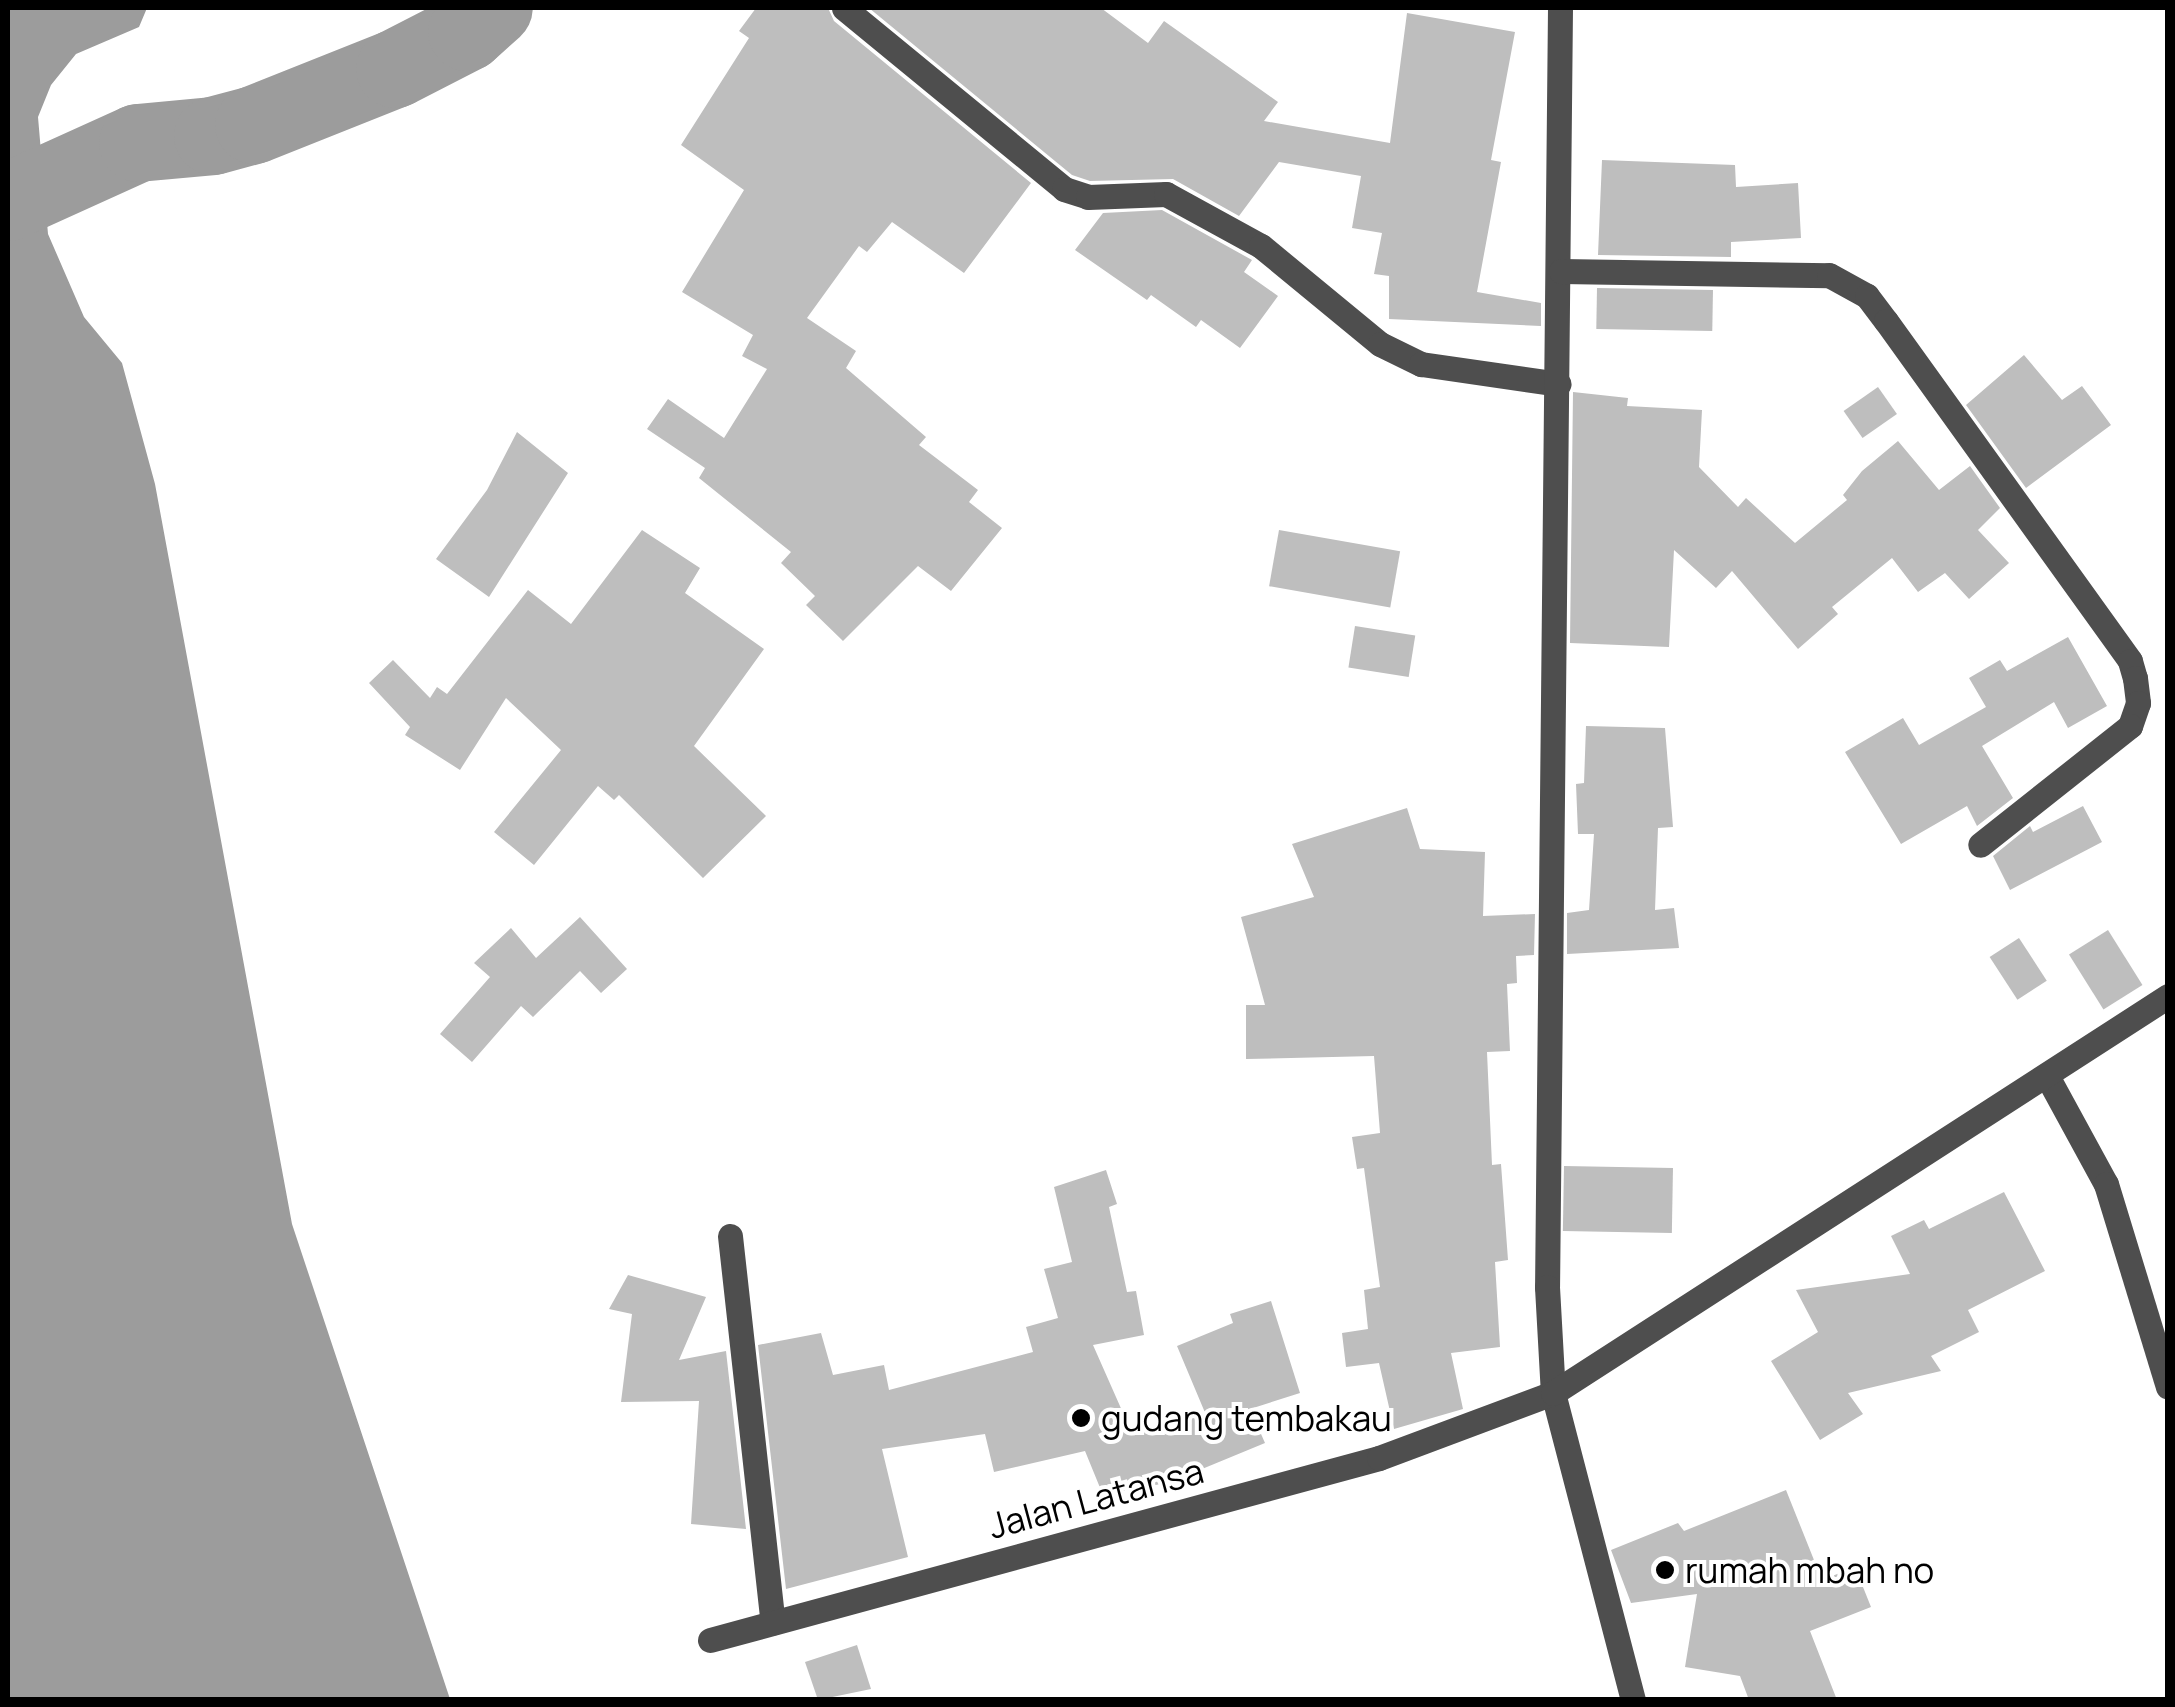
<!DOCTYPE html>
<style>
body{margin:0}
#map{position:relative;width:2175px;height:1707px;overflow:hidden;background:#fff;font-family:Manrope,sans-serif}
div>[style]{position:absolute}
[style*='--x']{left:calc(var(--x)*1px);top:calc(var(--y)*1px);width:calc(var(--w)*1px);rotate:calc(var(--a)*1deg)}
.water>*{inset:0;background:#9c9c9c}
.river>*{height:78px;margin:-39px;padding:0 39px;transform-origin:39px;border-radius:39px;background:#9c9c9c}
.building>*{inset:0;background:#bebebe;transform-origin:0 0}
.minor>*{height:25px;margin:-12.5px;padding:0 12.5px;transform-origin:12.5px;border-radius:12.5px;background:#4e4e4e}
.dots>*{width:28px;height:28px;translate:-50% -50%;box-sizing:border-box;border:5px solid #fff;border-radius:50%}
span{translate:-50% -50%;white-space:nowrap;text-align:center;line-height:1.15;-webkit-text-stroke:8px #fff;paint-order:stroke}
.poi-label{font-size:35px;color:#000}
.left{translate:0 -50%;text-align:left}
.street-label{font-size:35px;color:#000}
.frame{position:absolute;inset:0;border:10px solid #000;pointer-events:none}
</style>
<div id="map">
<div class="water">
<div style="clip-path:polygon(8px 8px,147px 8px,139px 27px,76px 54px,51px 85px,38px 117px,48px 234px,84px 317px,122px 363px,155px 484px,292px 1224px,450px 1699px,8px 1699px)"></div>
</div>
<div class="river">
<div style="--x:8;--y:202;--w:143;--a:-24.4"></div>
<div style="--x:138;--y:143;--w:75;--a:-5.3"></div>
<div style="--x:213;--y:136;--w:42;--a:-15"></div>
<div style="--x:254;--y:125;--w:152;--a:-21.7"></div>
<div style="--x:395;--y:69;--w:81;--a:-27.2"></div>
<div style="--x:467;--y:32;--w:36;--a:-42"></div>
</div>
<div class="building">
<div style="clip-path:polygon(756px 8px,828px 8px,834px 21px,1031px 183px,964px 273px,892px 222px,867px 252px,859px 246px,807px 318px,856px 351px,846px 368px,926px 437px,919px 445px,978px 490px,969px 502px,1002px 528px,951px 591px,918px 566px,843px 641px,806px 605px,815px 596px,781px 563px,791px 552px,699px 478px,705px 468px,647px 429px,668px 399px,724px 438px,767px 369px,742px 356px,753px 335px,682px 292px,744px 190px,681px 145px,749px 38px,739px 31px)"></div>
<div style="clip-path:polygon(869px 8px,1101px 8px,1148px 43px,1164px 21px,1278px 102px,1264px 121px,1390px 143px,1407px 13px,1515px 32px,1491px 160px,1501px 162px,1477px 292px,1541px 303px,1541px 326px,1389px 319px,1389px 276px,1374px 274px,1382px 233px,1352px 228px,1361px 176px,1279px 162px,1239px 216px,1173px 179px,1090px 181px,1072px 175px)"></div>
<div style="clip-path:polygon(1602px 160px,1735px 165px,1736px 187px,1798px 183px,1801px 238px,1731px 242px,1731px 257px,1598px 255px)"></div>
<div style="clip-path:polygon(1162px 210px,1252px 260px,1244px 272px,1278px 296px,1240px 348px,1201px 320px,1196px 327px,1151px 295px,1147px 300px,1075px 250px,1103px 213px)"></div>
<div style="left:1597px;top:288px;width:116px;height:41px;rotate:1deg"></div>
<div style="clip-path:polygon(2024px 355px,2062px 400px,2082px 386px,2111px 425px,2026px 488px,1966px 405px)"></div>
<div style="left:1878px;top:387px;width:33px;height:42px;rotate:55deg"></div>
<div style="clip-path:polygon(1573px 392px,1628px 398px,1627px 406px,1702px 410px,1699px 467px,1738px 507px,1746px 498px,1795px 543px,1847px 500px,1843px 495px,1862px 471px,1898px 441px,1939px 490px,1970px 466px,2000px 508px,1978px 530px,2009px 563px,1969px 599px,1945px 573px,1918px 592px,1892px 558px,1832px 607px,1838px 614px,1798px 649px,1732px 571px,1716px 588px,1674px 550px,1669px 647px,1570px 643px)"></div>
<div style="clip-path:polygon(517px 432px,568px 473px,489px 597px,436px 559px,487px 490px)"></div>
<div style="clip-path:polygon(642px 530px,700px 568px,685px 593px,764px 649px,694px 746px,766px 816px,703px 878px,619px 795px,614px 800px,598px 786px,534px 865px,494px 832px,561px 750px,506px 698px,460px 770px,405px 735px,410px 727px,369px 683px,393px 660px,430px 698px,437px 687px,447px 694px,528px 590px,571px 624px)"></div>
<div style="left:1279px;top:530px;width:123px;height:57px;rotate:10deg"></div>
<div style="left:1355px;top:626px;width:61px;height:42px;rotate:9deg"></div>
<div style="clip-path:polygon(2068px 637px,2107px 706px,2068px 728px,2054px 702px,1982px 746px,2013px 798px,1977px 826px,1967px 806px,1901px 844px,1845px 752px,1903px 718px,1919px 745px,1986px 707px,1969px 678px,2000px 660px,2007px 671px)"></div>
<div style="clip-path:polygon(1586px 726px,1665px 728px,1673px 827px,1658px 828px,1655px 910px,1674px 908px,1679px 948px,1567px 954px,1567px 913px,1589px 910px,1594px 834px,1578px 834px,1576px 784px,1584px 783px)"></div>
<div style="clip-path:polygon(2083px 806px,2102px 842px,2010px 890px,1993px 856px,2030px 826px,2033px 832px)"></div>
<div style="clip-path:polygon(1407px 808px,1420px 849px,1485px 852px,1483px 916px,1535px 914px,1534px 955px,1516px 956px,1517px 983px,1507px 984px,1510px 1051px,1487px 1052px,1492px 1165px,1501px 1164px,1508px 1260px,1495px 1262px,1500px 1347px,1451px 1353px,1463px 1409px,1394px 1429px,1379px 1363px,1346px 1367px,1342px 1333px,1368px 1329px,1364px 1290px,1380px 1287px,1364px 1168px,1357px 1169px,1352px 1137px,1380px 1133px,1374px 1056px,1246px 1059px,1246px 1005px,1265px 1005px,1241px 917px,1314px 897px,1292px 844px)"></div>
<div style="clip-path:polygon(580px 917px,627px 969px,601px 993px,580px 971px,533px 1017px,521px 1006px,472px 1062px,440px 1034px,490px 977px,474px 963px,511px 928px,536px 958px)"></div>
<div style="left:2108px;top:930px;width:65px;height:46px;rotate:58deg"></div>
<div style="left:2019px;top:938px;width:51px;height:35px;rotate:57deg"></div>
<div style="left:1564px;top:1166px;width:109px;height:65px;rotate:1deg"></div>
<div style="clip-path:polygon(1106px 1170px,1117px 1204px,1109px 1207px,1127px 1292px,1136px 1291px,1144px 1335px,1093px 1345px,1131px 1431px,1206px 1415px,1177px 1346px,1233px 1323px,1230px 1314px,1271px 1301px,1300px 1393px,1250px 1409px,1265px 1443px,1202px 1469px,1203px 1476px,1103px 1495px,1085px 1451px,994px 1472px,985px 1434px,882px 1449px,908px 1557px,786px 1589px,758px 1345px,821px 1333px,833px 1375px,884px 1365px,889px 1390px,1033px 1352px,1026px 1327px,1058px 1318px,1044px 1269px,1072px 1262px,1054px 1187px)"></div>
<div style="clip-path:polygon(2004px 1192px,2045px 1271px,1968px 1310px,1979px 1332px,1931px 1356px,1941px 1371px,1848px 1393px,1863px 1414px,1820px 1440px,1771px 1361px,1818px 1332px,1796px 1290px,1910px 1274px,1891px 1236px,1924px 1220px,1929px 1229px)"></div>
<div style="clip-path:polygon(628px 1275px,706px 1297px,679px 1360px,726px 1351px,746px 1529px,691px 1524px,699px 1401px,621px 1402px,632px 1314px,609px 1309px)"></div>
<div style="clip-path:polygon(1786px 1490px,1822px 1580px,1855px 1567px,1871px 1607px,1810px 1631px,1837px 1700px,1749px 1700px,1740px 1676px,1685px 1667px,1697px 1594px,1631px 1603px,1611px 1550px,1678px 1523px,1684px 1531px)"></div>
<div style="clip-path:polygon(857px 1645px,871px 1689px,818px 1700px,805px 1662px)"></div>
</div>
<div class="minor">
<div style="--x:844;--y:8;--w:285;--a:39.4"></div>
<div style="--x:1064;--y:189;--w:25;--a:18"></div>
<div style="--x:1088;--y:197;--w:78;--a:-2.2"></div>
<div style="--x:1166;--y:194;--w:108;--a:28.7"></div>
<div style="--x:1261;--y:246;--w:154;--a:39.5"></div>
<div style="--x:1380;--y:344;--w:46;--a:26"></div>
<div style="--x:1421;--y:364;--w:139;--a:8.2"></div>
<div style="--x:1560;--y:8;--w:1279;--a:90.58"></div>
<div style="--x:1547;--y:1287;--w:106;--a:86.8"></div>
<div style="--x:1553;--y:1393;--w:317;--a:75.4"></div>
<div style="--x:1561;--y:271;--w:268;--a:0.9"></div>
<div style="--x:1829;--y:275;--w:43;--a:28.9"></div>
<div style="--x:1867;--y:296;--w:31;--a:53"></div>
<div style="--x:1886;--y:321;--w:418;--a:54.3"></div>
<div style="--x:2130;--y:661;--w:18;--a:74"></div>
<div style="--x:2135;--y:678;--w:25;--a:83"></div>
<div style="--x:2138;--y:703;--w:24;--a:109"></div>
<div style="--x:2130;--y:726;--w:191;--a:141.6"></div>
<div style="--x:2047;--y:1076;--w:123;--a:61.4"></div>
<div style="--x:2106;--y:1184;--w:212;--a:73"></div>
<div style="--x:730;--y:1236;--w:389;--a:83.7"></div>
<div style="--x:710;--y:1640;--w:693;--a:-15.22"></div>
<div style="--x:1379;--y:1458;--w:186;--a:-20.5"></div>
<div style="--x:1553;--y:1393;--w:732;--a:-32.84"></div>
</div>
<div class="dots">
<div style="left:1081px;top:1418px;background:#000"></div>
<div style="left:1665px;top:1570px;background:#000"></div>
</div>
<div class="poi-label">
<span class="left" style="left:1101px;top:1418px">gudang tembakau</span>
<span class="left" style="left:1685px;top:1570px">rumah mbah no</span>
</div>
<div class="street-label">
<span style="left:1096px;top:1498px;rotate:-15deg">Jalan Latansa</span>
</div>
<div class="frame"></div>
</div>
